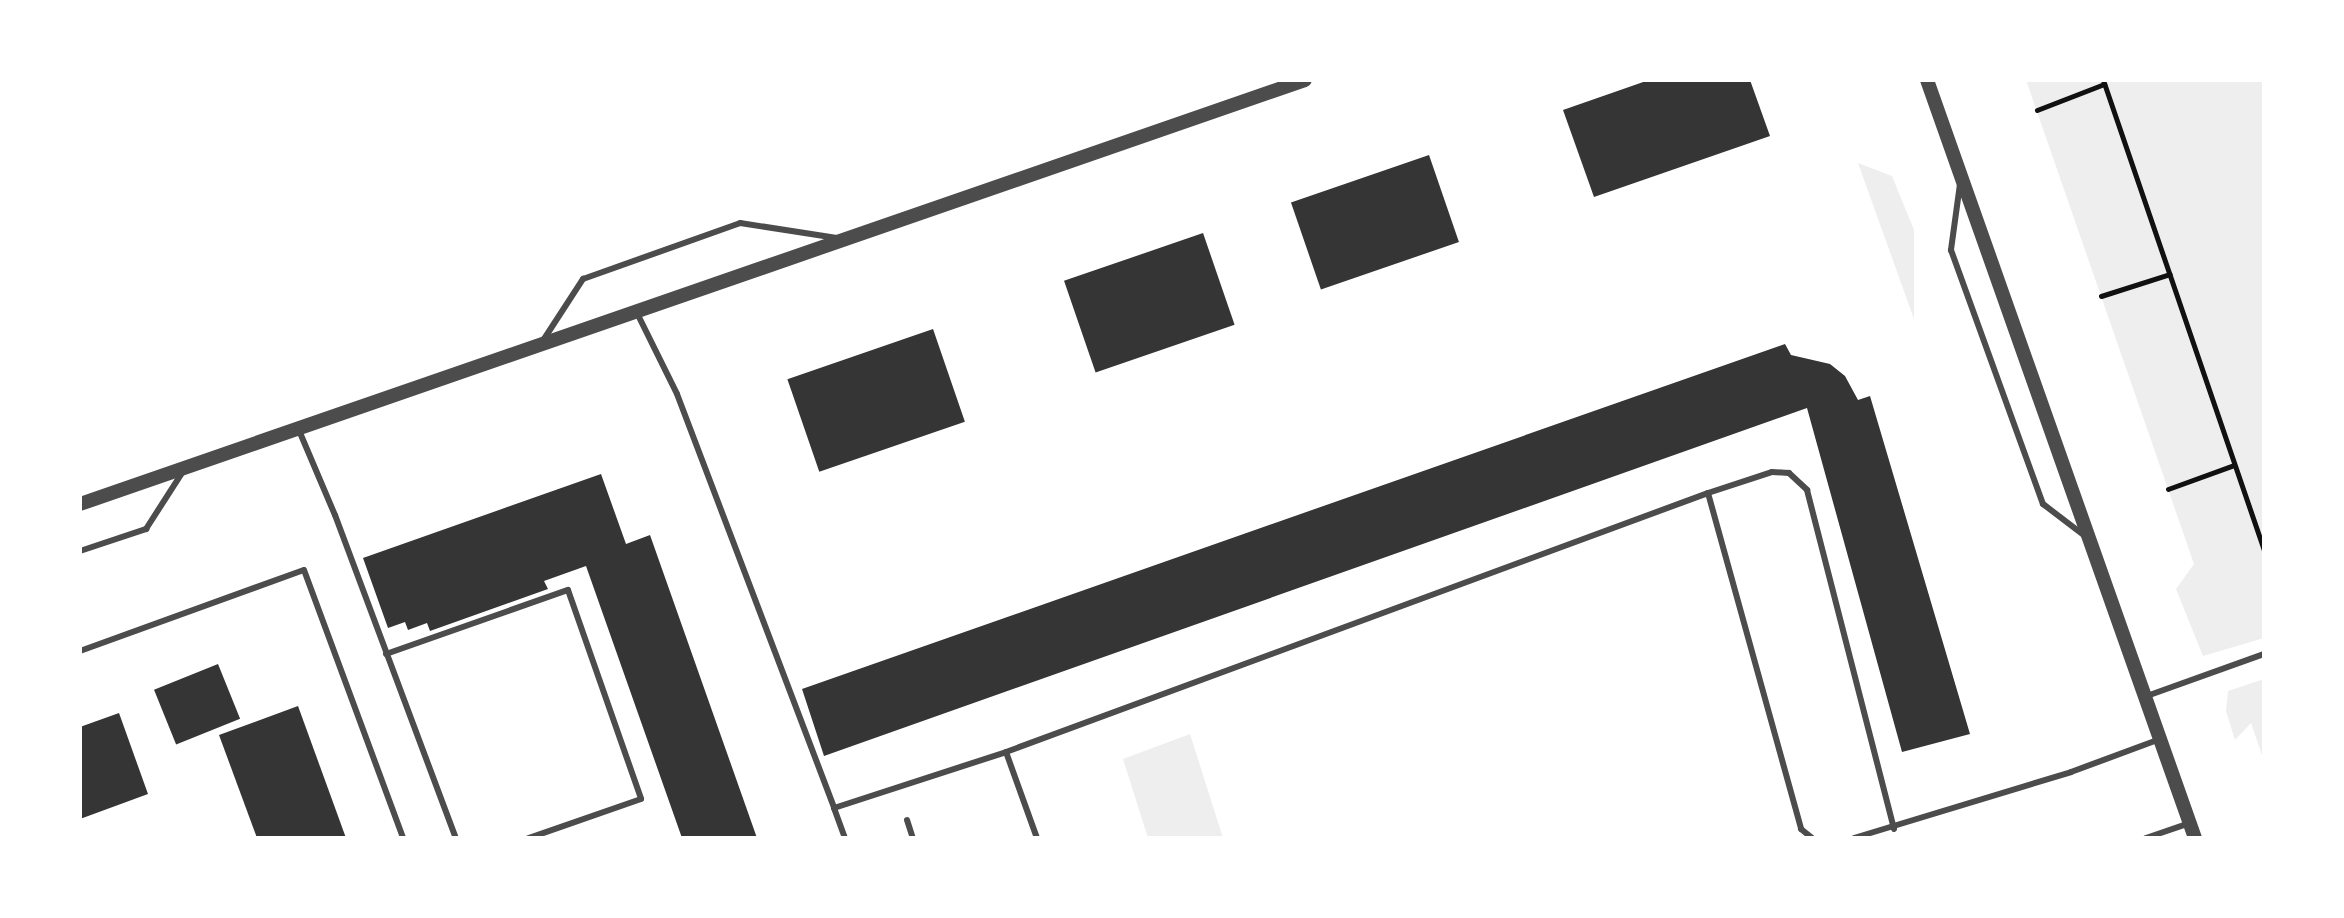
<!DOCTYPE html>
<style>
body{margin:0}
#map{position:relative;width:2344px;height:918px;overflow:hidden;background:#fff;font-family:Rubik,sans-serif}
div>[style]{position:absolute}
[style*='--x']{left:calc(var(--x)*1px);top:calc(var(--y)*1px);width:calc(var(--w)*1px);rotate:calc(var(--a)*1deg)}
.green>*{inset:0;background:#eee}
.building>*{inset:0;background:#353535;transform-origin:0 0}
.path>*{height:5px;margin:-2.5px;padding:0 2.5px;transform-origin:2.5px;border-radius:2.5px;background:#111}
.service>*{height:6px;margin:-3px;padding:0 3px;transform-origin:3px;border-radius:3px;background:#4c4c4c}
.tertiary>*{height:14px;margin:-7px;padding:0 7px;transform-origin:7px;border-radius:7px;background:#4c4c4c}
span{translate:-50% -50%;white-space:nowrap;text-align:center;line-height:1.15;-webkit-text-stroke:6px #fff;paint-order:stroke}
.frame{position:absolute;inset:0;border:82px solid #fff;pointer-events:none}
</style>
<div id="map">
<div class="green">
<div style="clip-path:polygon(2026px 80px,2264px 80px,2264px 638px,2203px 656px,2176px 589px,2194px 564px)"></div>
<div style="clip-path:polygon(1858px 163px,1892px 176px,1914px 230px,1914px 319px)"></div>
<div style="clip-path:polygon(2264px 679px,2264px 761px,2251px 723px,2235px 740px,2226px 711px,2228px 691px)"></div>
<div style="clip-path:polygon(1190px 734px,1223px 838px,1148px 838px,1123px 759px)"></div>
</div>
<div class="building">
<div style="clip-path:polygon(1649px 80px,1750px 80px,1770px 136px,1594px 197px,1563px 110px)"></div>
<div style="left:1429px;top:155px;width:92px;height:146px;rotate:71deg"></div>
<div style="left:1203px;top:233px;width:97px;height:147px;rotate:71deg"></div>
<div style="left:933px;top:329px;width:98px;height:154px;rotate:71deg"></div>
<div style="clip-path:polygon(1785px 344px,1791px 355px,1830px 364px,1845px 376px,1858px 400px,1870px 396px,1970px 734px,1902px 752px,1807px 408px,824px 756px,802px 689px)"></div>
<div style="clip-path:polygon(601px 474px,626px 544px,650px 535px,757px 838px,682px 838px,586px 566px,544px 581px,548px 589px,430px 631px,427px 623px,408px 630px,405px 622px,388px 628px,363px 558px)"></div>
<div style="left:218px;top:664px;width:59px;height:69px;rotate:68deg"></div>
<div style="clip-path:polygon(298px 706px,346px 838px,257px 838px,219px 735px)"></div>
<div style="clip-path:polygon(119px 713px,148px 794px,80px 819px,80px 727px)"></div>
</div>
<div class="path">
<div style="--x:2103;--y:80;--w:498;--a:71.1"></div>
<div style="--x:2037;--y:110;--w:72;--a:-21.2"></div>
<div style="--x:2101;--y:296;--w:72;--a:-17.7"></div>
<div style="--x:2168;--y:489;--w:70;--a:-20"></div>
</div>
<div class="service">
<div style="--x:1960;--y:184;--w:67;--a:97.8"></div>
<div style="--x:1951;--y:250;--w:270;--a:70.1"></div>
<div style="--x:2043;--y:504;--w:53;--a:37.3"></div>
<div style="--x:637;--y:313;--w:90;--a:63.7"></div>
<div style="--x:677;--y:394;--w:443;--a:69.2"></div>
<div style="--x:834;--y:808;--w:181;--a:-18"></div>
<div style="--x:1006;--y:752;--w:748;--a:-20.25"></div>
<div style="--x:1708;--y:493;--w:349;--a:74.5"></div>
<div style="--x:1801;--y:829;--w:14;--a:39"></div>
<div style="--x:544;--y:339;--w:72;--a:-57"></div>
<div style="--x:583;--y:279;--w:167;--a:-19.6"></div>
<div style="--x:740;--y:223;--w:98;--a:8.8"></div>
<div style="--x:298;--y:428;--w:95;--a:67"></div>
<div style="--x:335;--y:515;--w:345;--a:69.5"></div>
<div style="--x:1708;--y:493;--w:67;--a:-18.2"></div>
<div style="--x:1772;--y:472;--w:17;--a:3"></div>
<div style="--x:1789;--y:473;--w:25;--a:43"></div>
<div style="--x:1807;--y:490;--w:350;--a:75.6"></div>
<div style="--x:80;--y:551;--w:70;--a:-18.4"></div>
<div style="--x:146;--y:529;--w:67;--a:-57.3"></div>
<div style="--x:80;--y:651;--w:238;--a:-19.9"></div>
<div style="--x:304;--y:570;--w:286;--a:69.7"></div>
<div style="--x:386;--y:654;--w:193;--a:-19.4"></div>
<div style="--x:568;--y:590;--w:221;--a:70.7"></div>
<div style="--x:641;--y:799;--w:119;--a:160.8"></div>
<div style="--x:2144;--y:697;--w:127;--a:-19.7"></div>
<div style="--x:1006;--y:752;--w:91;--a:70.2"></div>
<div style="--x:834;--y:808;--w:32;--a:70"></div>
<div style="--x:907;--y:820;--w:19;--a:72"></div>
<div style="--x:1854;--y:838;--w:227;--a:-16.9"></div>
<div style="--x:2071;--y:772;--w:95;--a:-20.3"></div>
<div style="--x:2146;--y:838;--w:46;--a:-18.8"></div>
</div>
<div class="tertiary">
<div style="--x:1927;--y:80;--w:804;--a:70.53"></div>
<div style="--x:80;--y:504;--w:1296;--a:-19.09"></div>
</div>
<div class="frame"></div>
</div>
